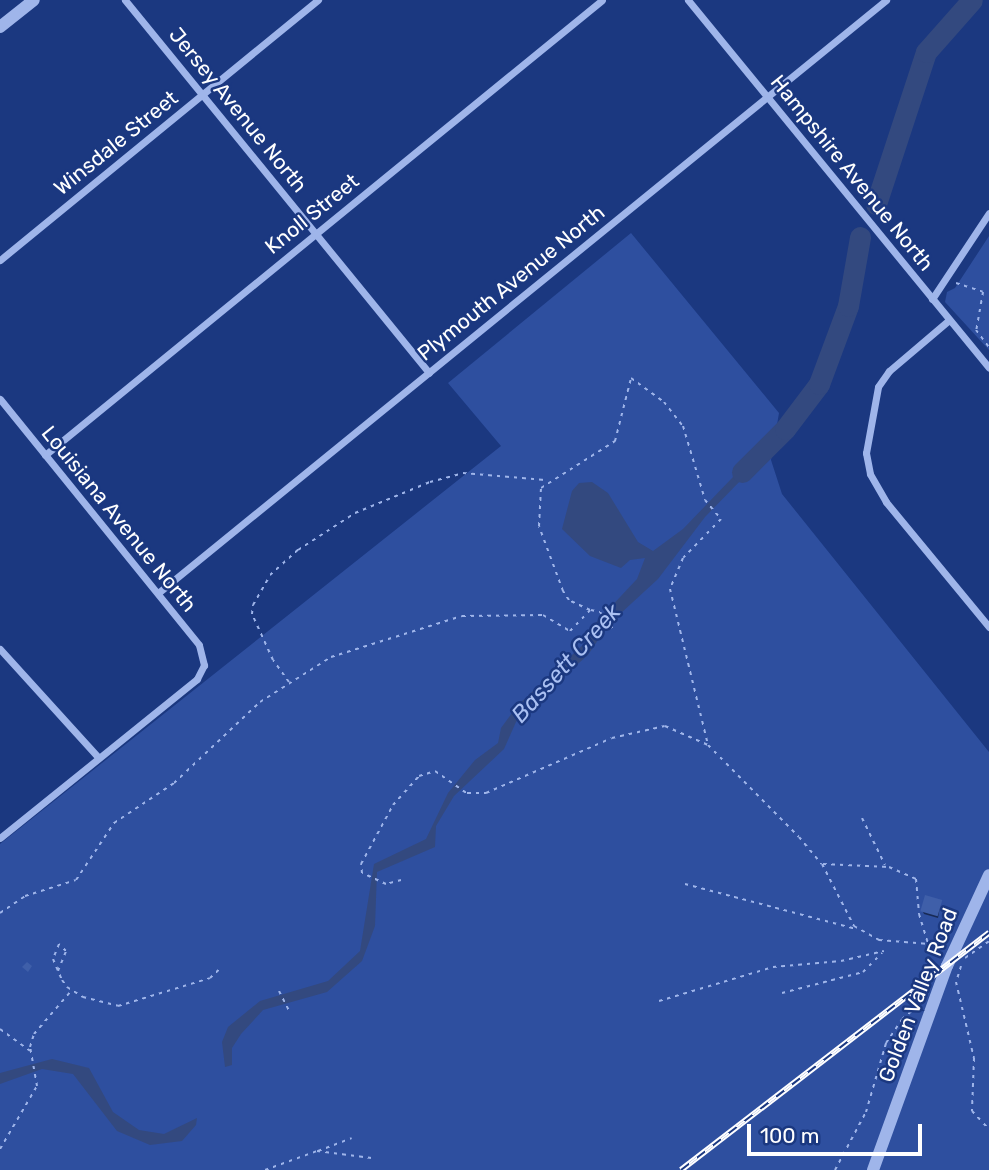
<!DOCTYPE html>
<style>
body{margin:0}
#map{position:relative;width:989px;height:1170px;overflow:hidden;background:#1b3880;font-family:Rubik,sans-serif}
div>[style]{position:absolute}
[style*='--x']{left:calc(var(--x)*1px);top:calc(var(--y)*1px);width:calc(var(--w)*1px);rotate:calc(var(--a)*1deg)}
.green>*{inset:0;background:#2e4f9f}
.water>*{inset:0;background:#33497f}
.shadow>*{inset:0;background:#0007}
.river>*{height:21px;margin:-10.5px;padding:0 10.5px;transform-origin:10.5px;border-radius:10.5px;background:#33497f}
.building>*{inset:0;background:#3f5fa9;transform-origin:0 0}
.path>*{height:2px;margin-top:-1px;transform-origin:0;background:repeating-linear-gradient(90deg,#9fb5ea 0 3.5px,transparent 0 8.5px)}
.minor>*{height:7px;margin:-3.5px;padding:0 3.5px;transform-origin:3.5px;border-radius:3.5px;background:#9fb5ea}
.tertiary>*{height:12px;margin:-6px;padding:0 6px;transform-origin:6px;border-radius:6px;background:#9fb5ea}
.rail>*{height:6px;margin-top:-3px;transform-origin:0;background:repeating-linear-gradient(90deg,#1b3880 0 10px,#fff 0 20px);box-sizing:border-box;border-block:2px solid #fff}
span{translate:-50% -50%;white-space:nowrap;text-align:center;line-height:1.15;-webkit-text-stroke:5px #1b3880;paint-order:stroke}
.street-label{font-size:21px;color:#fff}
.water-label{font-size:23px;color:#aac0f2;font-style:italic}
.scale{position:absolute;left:747px;top:1124px;width:175px;height:32px;box-sizing:border-box;border:4px solid #fff;border-top:0;padding-left:9px;font-size:21px;line-height:24px;white-space:nowrap;color:#fff;-webkit-text-stroke:5px #1b3880;paint-order:stroke}
</style>
<div id="map">
<div class="green">
<div style="clip-path:polygon(631px 233px,779px 413px,771px 460px,782px 494px,989px 752px,989px 1170px,0 1170px,0 844px,501px 446px,448px 383px)"></div>
<div style="clip-path:polygon(989px 236px,989px 350px,945px 302px,947px 292px,955px 288px)"></div>
</div>
<div class="water">
<div style="clip-path:polygon(759px 450px,766px 462px,742px 479px,705px 517px,658px 579px,608px 625px,588px 655px,531px 705px,516px 722px,504px 749px,454px 796px,436px 826px,435px 847px,377px 872px,375px 926px,362px 961px,327px 992px,263px 1010px,241px 1034px,232px 1048px,232px 1065px,225px 1067px,222px 1042px,228px 1027px,260px 1001px,328px 981px,360px 951px,374px 864px,426px 839px,448px 793px,475px 760px,498px 743px,501px 728px,518px 705px,585px 643px,590px 629px,637px 579px,645px 558px,630px 560px,621px 568px,590px 556px,562px 529px,572px 491px,579px 483px,592px 482px,608px 493px,638px 542px,653px 551px,683px 529px)"></div>
<div style="clip-path:polygon(52px 1059px,89px 1068px,113px 1112px,139px 1130px,164px 1134px,197px 1118px,196px 1125px,182px 1141px,150px 1145px,117px 1131px,73px 1074px,42px 1069px,0 1084px,0 1073px)"></div>
</div>
<div class="shadow">
<div style="clip-path:polygon(941px 901px,938px 918px,924px 914px,922px 910px)"></div>
</div>
<div class="river">
<div style="--x:876;--y:204;--w:160;--a:-71.8"></div>
<div style="--x:926;--y:52;--w:69;--a:-48.5"></div>
<div style="--x:742;--y:472;--w:61;--a:-45"></div>
<div style="--x:785;--y:429;--w:56;--a:-52.9"></div>
<div style="--x:819;--y:384;--w:83;--a:-69.6"></div>
<div style="--x:848;--y:306;--w:70;--a:-80.1"></div>
</div>
<div class="building">
<div style="left:925px;top:895px;width:18px;height:17px;rotate:16deg"></div>
<div style="clip-path:polygon(27px 962px,32px 966px,28px 972px,22px 967px)"></div>
</div>
<div class="path">
<div style="--x:956;--y:283;--w:28;--a:18"></div>
<div style="--x:983;--y:292;--w:39;--a:100"></div>
<div style="--x:976;--y:330;--w:21;--a:53"></div>
<div style="--x:591;--y:610;--w:9;--a:13"></div>
<div style="--x:600;--y:612;--w:23;--a:52"></div>
<div style="--x:289;--y:682;--w:27;--a:-126"></div>
<div style="--x:273;--y:660;--w:51;--a:-114.5"></div>
<div style="--x:252;--y:614;--w:9;--a:-84"></div>
<div style="--x:253;--y:605;--w:34;--a:-60"></div>
<div style="--x:270;--y:575;--w:38;--a:-42"></div>
<div style="--x:298;--y:550;--w:68;--a:-33"></div>
<div style="--x:355;--y:513;--w:81;--a:-22.5"></div>
<div style="--x:430;--y:482;--w:34;--a:-15"></div>
<div style="--x:463;--y:473;--w:82;--a:4.9"></div>
<div style="--x:862;--y:818;--w:52;--a:63.9"></div>
<div style="--x:823;--y:864;--w:66;--a:2.6"></div>
<div style="--x:889;--y:867;--w:30;--a:24"></div>
<div style="--x:916;--y:879;--w:35;--a:85"></div>
<div style="--x:919;--y:914;--w:31;--a:73"></div>
<div style="--x:401;--y:880;--w:16;--a:165"></div>
<div style="--x:386;--y:884;--w:26;--a:-155"></div>
<div style="--x:362;--y:873;--w:9;--a:-96"></div>
<div style="--x:361;--y:864;--w:67;--a:-61.5"></div>
<div style="--x:393;--y:805;--w:39;--a:-48"></div>
<div style="--x:419;--y:776;--w:17;--a:-17"></div>
<div style="--x:435;--y:771;--w:39;--a:35"></div>
<div style="--x:467;--y:793;--w:19;--a:0"></div>
<div style="--x:486;--y:793;--w:137;--a:-23.6"></div>
<div style="--x:612;--y:738;--w:54;--a:-12.8"></div>
<div style="--x:665;--y:726;--w:47;--a:23.8"></div>
<div style="--x:708;--y:745;--w:129;--a:45.3"></div>
<div style="--x:799;--y:837;--w:35;--a:50"></div>
<div style="--x:822;--y:864;--w:70;--a:62.7"></div>
<div style="--x:854;--y:926;--w:29;--a:29"></div>
<div style="--x:879;--y:940;--w:63;--a:4.5"></div>
<div style="--x:685;--y:884;--w:178;--a:14.7"></div>
<div style="--x:0;--y:913;--w:30;--a:-34"></div>
<div style="--x:25;--y:896;--w:53;--a:-17.4"></div>
<div style="--x:76;--y:880;--w:69;--a:-56.3"></div>
<div style="--x:114;--y:823;--w:72;--a:-33.7"></div>
<div style="--x:174;--y:783;--w:118;--a:-43.3"></div>
<div style="--x:260;--y:702;--w:84;--a:-32.4"></div>
<div style="--x:331;--y:657;--w:137;--a:-17.4"></div>
<div style="--x:462;--y:616;--w:81;--a:-0.7"></div>
<div style="--x:543;--y:615;--w:31;--a:31"></div>
<div style="--x:570;--y:631;--w:29;--a:-46"></div>
<div style="--x:590;--y:610;--w:23;--a:-155"></div>
<div style="--x:569;--y:600;--w:11;--a:-124"></div>
<div style="--x:563;--y:591;--w:69;--a:-110.3"></div>
<div style="--x:539;--y:526;--w:38;--a:-87"></div>
<div style="--x:541;--y:488;--w:88;--a:-32.4"></div>
<div style="--x:615;--y:441;--w:65;--a:-75.7"></div>
<div style="--x:631;--y:378;--w:41;--a:36"></div>
<div style="--x:664;--y:402;--w:31;--a:52"></div>
<div style="--x:683;--y:426;--w:77;--a:73.4"></div>
<div style="--x:705;--y:500;--w:25;--a:50"></div>
<div style="--x:721;--y:519;--w:54;--a:134.3"></div>
<div style="--x:683;--y:558;--w:34;--a:113"></div>
<div style="--x:670;--y:589;--w:161;--a:76.3"></div>
<div style="--x:965;--y:958;--w:29;--a:-35"></div>
<div style="--x:961;--y:966;--w:17;--a:107"></div>
<div style="--x:956;--y:982;--w:78;--a:76.7"></div>
<div style="--x:974;--y:1058;--w:53;--a:92.2"></div>
<div style="--x:972;--y:1111;--w:25;--a:47"></div>
<div style="--x:58;--y:971;--w:22;--a:-68"></div>
<div style="--x:66;--y:951;--w:10;--a:-135"></div>
<div style="--x:59;--y:944;--w:16;--a:112"></div>
<div style="--x:53;--y:959;--w:23;--a:67"></div>
<div style="--x:62;--y:980;--w:9;--a:54"></div>
<div style="--x:67;--y:987;--w:19;--a:32"></div>
<div style="--x:83;--y:997;--w:36;--a:14"></div>
<div style="--x:118;--y:1006;--w:96;--a:-16.9"></div>
<div style="--x:210;--y:978;--w:16;--a:-43"></div>
<div style="--x:279;--y:991;--w:22;--a:63"></div>
<div style="--x:782;--y:993;--w:84;--a:-14.5"></div>
<div style="--x:863;--y:972;--w:27;--a:-45"></div>
<div style="--x:659;--y:1001;--w:119;--a:-16.6"></div>
<div style="--x:773;--y:967;--w:68;--a:-5"></div>
<div style="--x:841;--y:961;--w:44;--a:-13.1"></div>
<div style="--x:0;--y:1029;--w:37;--a:36"></div>
<div style="--x:0;--y:1149;--w:73;--a:-59.6"></div>
<div style="--x:37;--y:1086;--w:40;--a:-100"></div>
<div style="--x:30;--y:1047;--w:14;--a:-73"></div>
<div style="--x:34;--y:1034;--w:57;--a:-49.3"></div>
<div style="--x:318;--y:1151;--w:36;--a:-21"></div>
<div style="--x:265;--y:1170;--w:55;--a:-20.1"></div>
<div style="--x:317;--y:1151;--w:55;--a:7.3"></div>
<div style="--x:835;--y:1170;--w:66;--a:-61.9"></div>
<div style="--x:866;--y:1112;--w:72;--a:-73.8"></div>
<div style="--x:886;--y:1043;--w:29;--a:-56"></div>
<div style="--x:902;--y:1019;--w:21;--a:-39"></div>
</div>
<div class="minor">
<div style="--x:125;--y:0;--w:481;--a:50.8"></div>
<div style="--x:688;--y:0;--w:475;--a:50.7"></div>
<div style="--x:0;--y:260;--w:411;--a:-39.3"></div>
<div style="--x:932;--y:299;--w:103;--a:-56.5"></div>
<div style="--x:949;--y:320;--w:79;--a:139.6"></div>
<div style="--x:889;--y:371;--w:19;--a:125"></div>
<div style="--x:878;--y:387;--w:67;--a:100.3"></div>
<div style="--x:866;--y:453;--w:21;--a:79"></div>
<div style="--x:870;--y:474;--w:32;--a:60"></div>
<div style="--x:886;--y:502;--w:162;--a:50.5"></div>
<div style="--x:0;--y:399;--w:316;--a:51"></div>
<div style="--x:199;--y:645;--w:21;--a:76"></div>
<div style="--x:204;--y:665;--w:16;--a:117"></div>
<div style="--x:197;--y:679;--w:253;--a:141.1"></div>
<div style="--x:45;--y:455;--w:719;--a:-39.24"></div>
<div style="--x:158;--y:593;--w:939;--a:-39.16"></div>
<div style="--x:0;--y:649;--w:146;--a:47.8"></div>
</div>
<div class="tertiary">
<div style="--x:0;--y:27;--w:43;--a:-38.5"></div>
<div style="--x:873;--y:1170;--w:217;--a:-70.1"></div>
<div style="--x:947;--y:966;--w:100;--a:-65.2"></div>
</div>
<div class="rail">
<div style="--x:681;--y:1170;--w:389;--a:-37.6"></div>
</div>
<div class="street-label">
<span style="left:238px;top:110px;rotate:51deg">Jersey Avenue North</span>
<span style="left:116px;top:143px;rotate:-39deg">Winsdale Street</span>
<span style="left:852px;top:173px;rotate:51deg">Hampshire Avenue North</span>
<span style="left:312px;top:214px;rotate:-39deg">Knoll Street</span>
<span style="left:511px;top:283px;rotate:-39deg">Plymouth Avenue North</span>
<span style="left:119px;top:519px;rotate:51deg">Louisiana Avenue North</span>
<span style="left:918px;top:995px;rotate:-69deg">Golden Valley Road</span>
</div>
<div class="water-label">
<span style="left:566px;top:663px;rotate:-48deg">Bassett Creek</span>
</div>
<div class="scale">100 m</div>
</div>
